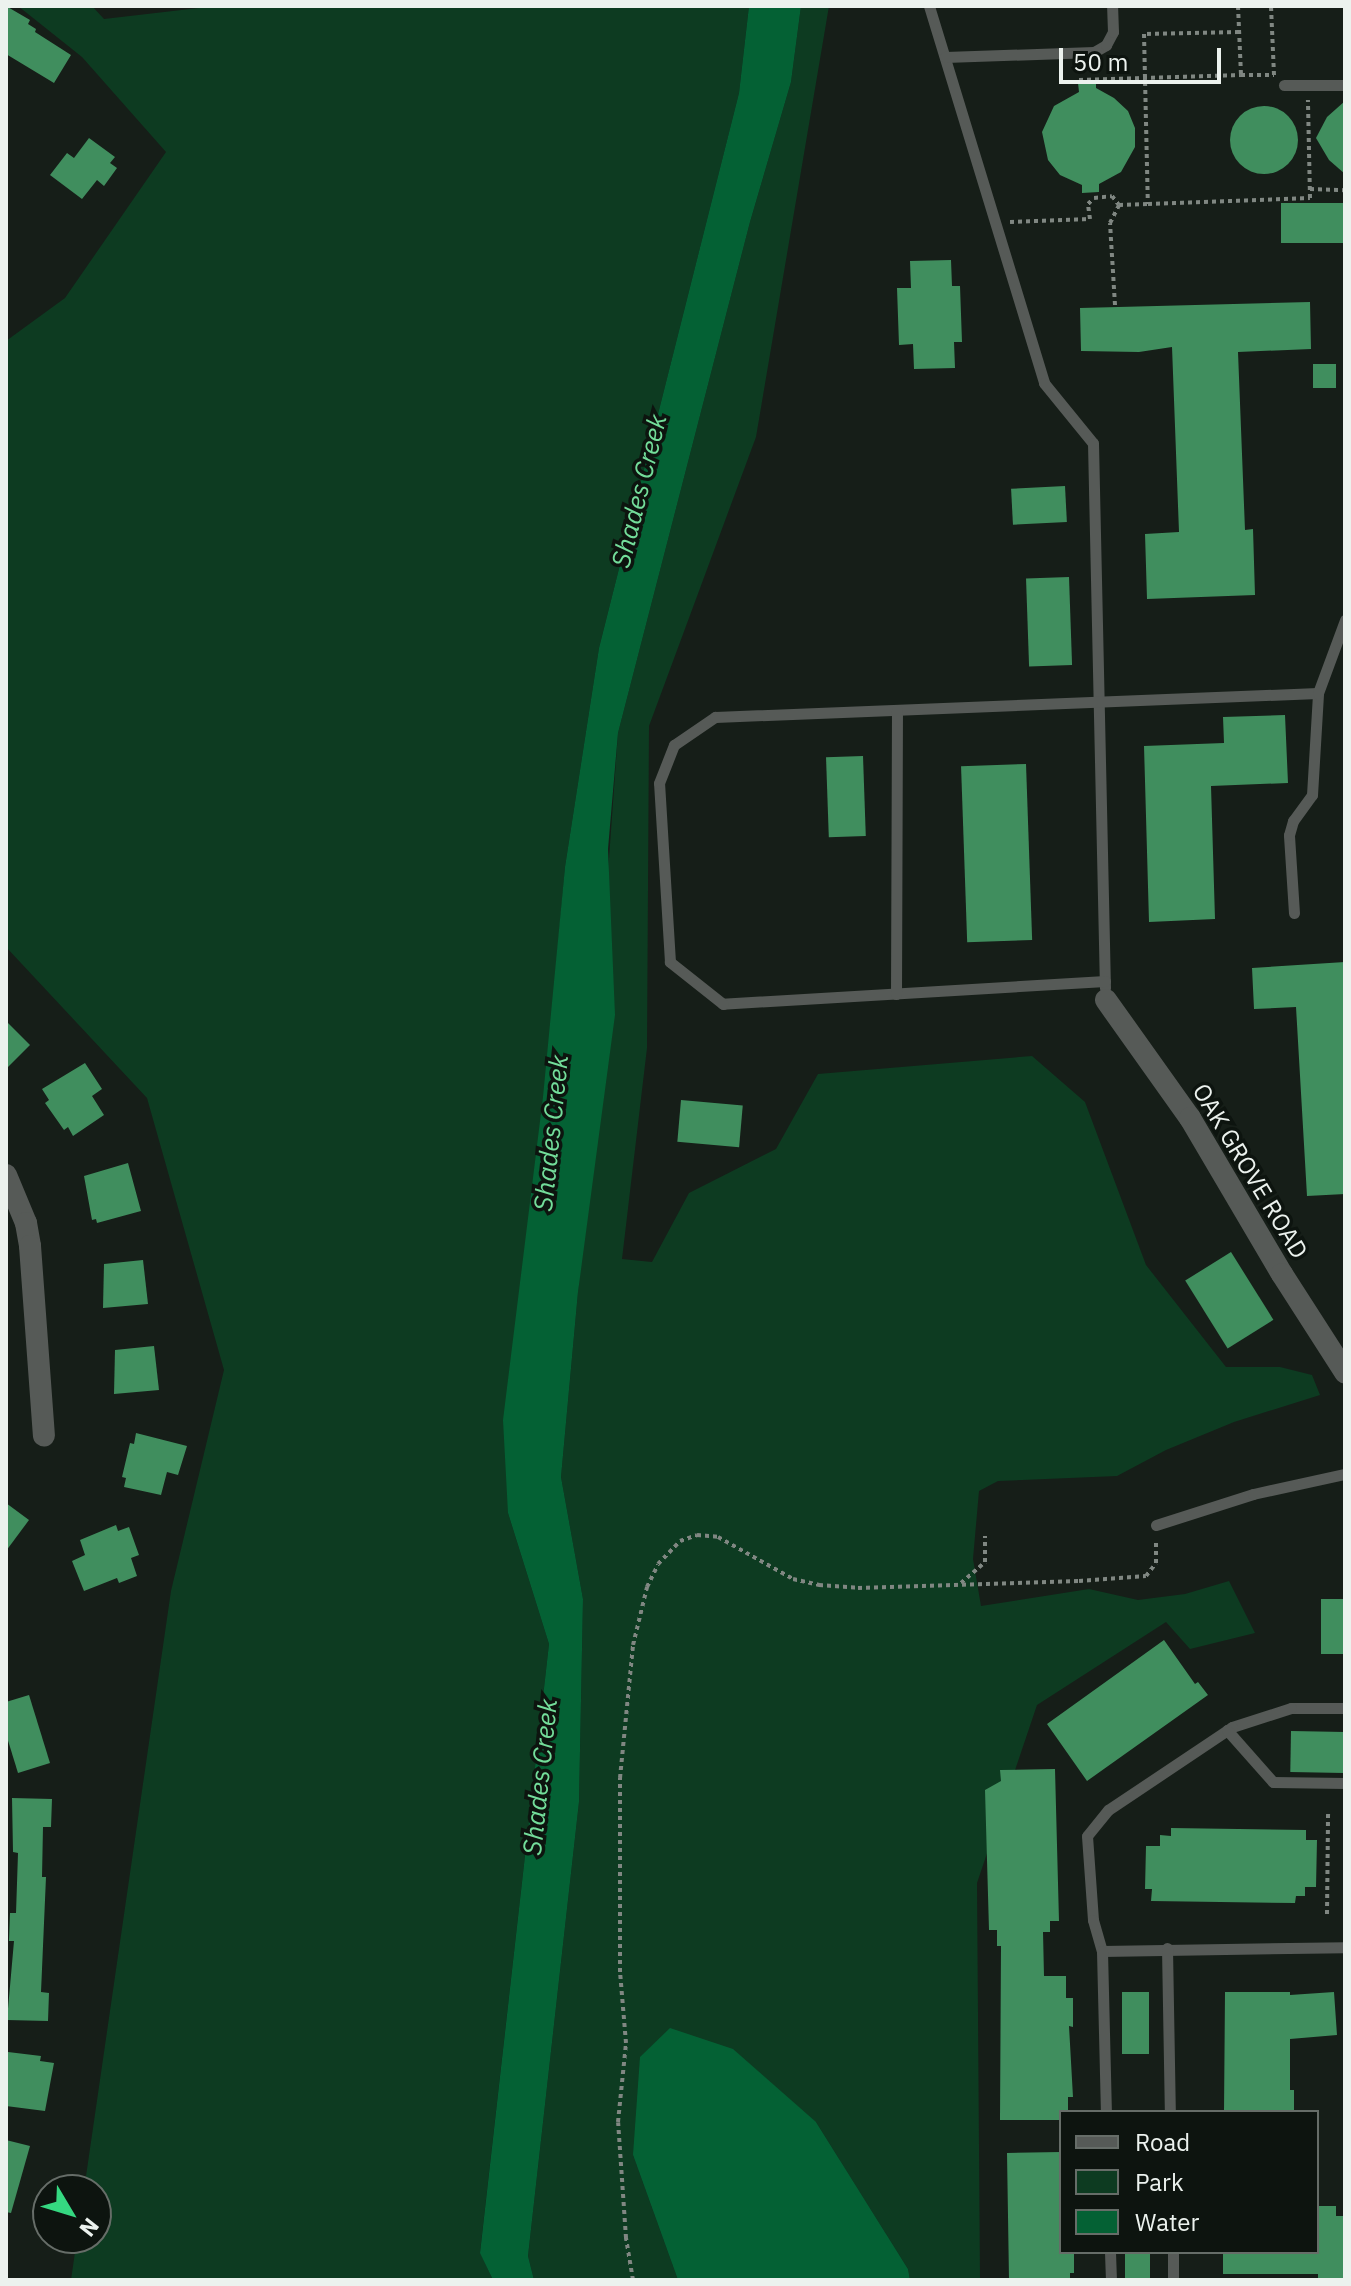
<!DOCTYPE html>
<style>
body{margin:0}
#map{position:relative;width:1351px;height:2286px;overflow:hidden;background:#161e18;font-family:"IBM Plex Sans",sans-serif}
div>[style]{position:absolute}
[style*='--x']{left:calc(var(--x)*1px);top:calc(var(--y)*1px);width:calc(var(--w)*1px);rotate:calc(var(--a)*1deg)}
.green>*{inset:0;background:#0d3b21}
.water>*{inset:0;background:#046134}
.building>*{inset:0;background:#408e5e;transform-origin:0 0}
.round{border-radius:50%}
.path>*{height:4px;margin-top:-2px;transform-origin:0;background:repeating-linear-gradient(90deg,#808782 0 4px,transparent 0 8px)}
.lane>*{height:11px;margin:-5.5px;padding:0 5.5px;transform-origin:5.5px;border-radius:5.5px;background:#565a57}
.street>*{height:22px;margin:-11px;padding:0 11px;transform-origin:11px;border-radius:11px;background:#565a57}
span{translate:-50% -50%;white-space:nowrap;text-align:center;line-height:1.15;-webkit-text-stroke:7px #0d140f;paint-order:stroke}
.street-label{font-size:24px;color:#ecf2ee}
.water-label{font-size:26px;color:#73dd9a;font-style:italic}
.frame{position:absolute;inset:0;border:8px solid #ecf2ee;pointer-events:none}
.legend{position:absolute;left:1059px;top:2110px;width:260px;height:144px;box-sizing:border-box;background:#0d140f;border:2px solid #666d68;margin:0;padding:10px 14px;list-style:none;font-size:24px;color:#ecf2ee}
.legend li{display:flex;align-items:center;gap:16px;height:40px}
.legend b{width:40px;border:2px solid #666d68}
.north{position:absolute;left:32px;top:2174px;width:80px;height:80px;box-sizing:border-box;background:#0d140f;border:2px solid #666d68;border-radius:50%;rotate:128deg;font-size:22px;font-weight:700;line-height:32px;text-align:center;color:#ecf2ee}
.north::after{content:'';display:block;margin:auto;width:28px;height:36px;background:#35d881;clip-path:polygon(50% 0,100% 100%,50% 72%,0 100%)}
.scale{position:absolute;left:1059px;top:48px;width:162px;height:36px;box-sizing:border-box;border:4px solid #ecf2ee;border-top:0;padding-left:10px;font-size:24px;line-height:28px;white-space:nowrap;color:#ecf2ee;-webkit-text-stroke:6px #0d140f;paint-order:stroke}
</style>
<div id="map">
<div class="green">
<div style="clip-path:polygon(18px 6px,92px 6px,104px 19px,216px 6px,749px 6px,739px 93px,599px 648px,565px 867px,508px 1513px,549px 1644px,480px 2252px,493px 2280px,71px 2280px,77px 2238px,96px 2238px,96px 2190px,84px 2190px,171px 1591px,224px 1370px,147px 1098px,6px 947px,6px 341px,65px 298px,166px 152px,82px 57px)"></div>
<div style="clip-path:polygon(801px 6px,829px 6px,756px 437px,649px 726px,647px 1048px,622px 1259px,652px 1262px,689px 1193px,776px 1149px,818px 1074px,1032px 1056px,1085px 1102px,1146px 1265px,1226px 1367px,1280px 1367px,1312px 1375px,1320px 1395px,1234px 1422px,1166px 1450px,1117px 1476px,998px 1481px,979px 1491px,973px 1559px,981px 1606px,1089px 1589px,1138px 1600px,1185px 1594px,1229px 1581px,1255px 1633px,1190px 1649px,1166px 1622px,1037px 1705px,977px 1883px,980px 2280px,910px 2280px,908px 2269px,816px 2122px,633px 2155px,678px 2280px,534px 2280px,528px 2256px,579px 1802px,583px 1599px,561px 1477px,578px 1292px,618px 733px,750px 222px,791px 82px)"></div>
</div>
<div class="water">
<div style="clip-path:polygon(749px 6px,801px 6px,791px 82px,750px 222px,618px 733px,608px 849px,615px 1015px,578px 1292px,561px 1477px,583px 1599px,579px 1802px,528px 2256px,534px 2280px,493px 2280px,480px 2253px,549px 1644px,508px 1513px,503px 1420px,543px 1097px,565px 867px,599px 648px,739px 93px)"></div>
<div style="clip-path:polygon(670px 2028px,733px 2049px,816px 2122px,908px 2269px,910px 2280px,678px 2280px,633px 2155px,640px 2057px)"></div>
</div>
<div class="building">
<div style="clip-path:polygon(6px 6px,30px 20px,28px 24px,36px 29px,35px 32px,71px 55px,54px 83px,6px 54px)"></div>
<div style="clip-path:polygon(1096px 82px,1096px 88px,1114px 98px,1128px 111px,1135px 128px,1135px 147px,1121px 172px,1099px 184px,1099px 192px,1082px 193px,1082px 185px,1060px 175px,1048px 160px,1042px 132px,1054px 106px,1079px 92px,1078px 83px)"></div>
<div style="clip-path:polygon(1345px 101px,1345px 174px,1329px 160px,1316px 138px,1327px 117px)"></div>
<div class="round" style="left:1230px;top:106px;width:68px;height:68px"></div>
<div style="clip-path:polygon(89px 138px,115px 157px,110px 163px,117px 168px,104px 186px,97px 180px,82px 199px,50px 175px,67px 153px,74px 158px)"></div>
<div style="left:1345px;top:203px;width:40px;height:64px;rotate:90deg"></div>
<div style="clip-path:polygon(951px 260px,952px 286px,960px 286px,962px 342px,954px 342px,955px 368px,914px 369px,913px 344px,899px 345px,897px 288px,911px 288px,910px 261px)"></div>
<div style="clip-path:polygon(1310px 302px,1311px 349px,1238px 352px,1245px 530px,1253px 529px,1255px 595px,1147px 599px,1145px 534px,1179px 532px,1172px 347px,1139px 352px,1081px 351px,1080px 308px)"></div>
<div style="left:1313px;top:364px;width:23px;height:24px"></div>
<div style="left:1065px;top:486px;width:36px;height:54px;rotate:87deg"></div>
<div style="left:1069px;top:577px;width:88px;height:43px;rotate:88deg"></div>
<div style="clip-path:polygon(1285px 715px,1288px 783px,1211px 786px,1215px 919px,1149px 922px,1144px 746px,1224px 743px,1223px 717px)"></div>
<div style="left:863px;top:756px;width:80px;height:37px;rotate:88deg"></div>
<div style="left:1026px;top:764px;width:176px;height:65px;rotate:88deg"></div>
<div style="clip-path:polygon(1345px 962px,1345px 1194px,1307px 1196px,1296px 1007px,1254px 1009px,1252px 968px)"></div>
<div style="clip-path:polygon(6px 1021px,30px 1045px,6px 1069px)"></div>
<div style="clip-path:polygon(85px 1063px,102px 1089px,92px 1096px,104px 1115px,73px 1136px,68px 1127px,64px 1130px,45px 1103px,49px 1100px,42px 1089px)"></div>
<div style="left:681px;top:1100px;width:62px;height:42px;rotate:5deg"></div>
<div style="clip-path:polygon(128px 1163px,141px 1211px,97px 1223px,96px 1219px,92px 1220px,84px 1176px)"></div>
<div style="left:1231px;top:1252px;width:80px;height:54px;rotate:58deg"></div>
<div style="clip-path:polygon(143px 1260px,148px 1304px,103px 1308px,104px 1264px)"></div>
<div style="clip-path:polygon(154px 1346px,159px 1390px,114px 1394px,115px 1350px)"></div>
<div style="clip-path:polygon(136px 1433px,187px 1446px,178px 1475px,167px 1472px,161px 1495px,124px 1487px,126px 1478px,122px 1477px,130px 1443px,134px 1444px)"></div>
<div style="clip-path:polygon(6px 1503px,29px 1520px,6px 1551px)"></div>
<div style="clip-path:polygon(116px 1525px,118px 1531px,129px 1527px,139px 1555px,131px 1558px,137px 1576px,119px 1583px,117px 1578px,84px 1591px,72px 1561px,85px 1555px,80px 1540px)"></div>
<div style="left:1321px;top:1599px;width:24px;height:55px"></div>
<div style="clip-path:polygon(1164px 1640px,1195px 1684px,1198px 1682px,1208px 1695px,1087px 1781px,1047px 1724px)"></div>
<div style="clip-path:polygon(29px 1695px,50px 1763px,18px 1773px,6px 1734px,6px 1702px)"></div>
<div style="left:1291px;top:1731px;width:54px;height:41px;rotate:1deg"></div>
<div style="clip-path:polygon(1055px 1769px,1059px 1921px,1050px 1921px,1050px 1932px,1043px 1932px,1044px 1976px,1066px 1976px,1066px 1998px,1073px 1998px,1073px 2027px,1069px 2026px,1073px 2097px,1068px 2097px,1068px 2112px,1061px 2112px,1061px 2120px,1000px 2120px,1001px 1946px,997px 1946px,997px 1930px,989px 1930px,985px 1790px,1001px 1781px,1000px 1770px)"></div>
<div style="clip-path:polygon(12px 1798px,52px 1799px,51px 1827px,43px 1827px,42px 1877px,46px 1877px,41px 1992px,49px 1993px,48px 2021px,7px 2020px,14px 1941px,9px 1941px,10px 1913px,16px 1913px,18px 1853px,13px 1852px)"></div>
<div style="clip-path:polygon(1171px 1828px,1306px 1830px,1306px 1840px,1317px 1840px,1316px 1887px,1305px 1887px,1305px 1896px,1296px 1896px,1295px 1903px,1151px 1901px,1152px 1889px,1145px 1889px,1146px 1846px,1160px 1846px,1160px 1835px,1171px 1836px)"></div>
<div style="left:1149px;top:1992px;width:62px;height:27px;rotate:90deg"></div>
<div style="clip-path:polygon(1225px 1992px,1290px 1992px,1290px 1995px,1334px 1992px,1337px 2035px,1290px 2039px,1290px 2090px,1294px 2090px,1294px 2112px,1224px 2112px)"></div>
<div style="clip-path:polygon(8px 2052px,41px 2056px,40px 2061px,54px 2063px,45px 2111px,6px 2106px)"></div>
<div style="clip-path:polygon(6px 2140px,30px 2146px,11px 2213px,6px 2212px)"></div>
<div style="clip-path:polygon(1061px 2152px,1061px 2252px,1074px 2252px,1074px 2273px,1070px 2273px,1070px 2280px,1009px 2280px,1007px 2153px)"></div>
<div style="clip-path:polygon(1317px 2206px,1336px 2206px,1336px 2216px,1345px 2216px,1345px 2278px,1318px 2278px,1318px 2274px,1223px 2274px,1223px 2252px,1317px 2252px)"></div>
<div style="left:1125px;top:2252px;width:25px;height:28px"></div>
</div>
<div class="path">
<div style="--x:1238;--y:6;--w:69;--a:87.5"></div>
<div style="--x:1241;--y:75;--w:33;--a:0"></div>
<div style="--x:1274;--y:75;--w:69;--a:-92.5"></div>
<div style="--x:1239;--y:32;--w:95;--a:178.8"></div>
<div style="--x:1144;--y:34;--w:170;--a:88.7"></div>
<div style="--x:1148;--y:204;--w:162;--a:-2.1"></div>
<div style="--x:1310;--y:198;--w:98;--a:-91.2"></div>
<div style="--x:1079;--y:80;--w:162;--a:-1.8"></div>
<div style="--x:1310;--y:189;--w:35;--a:2"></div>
<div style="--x:1010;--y:222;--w:80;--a:-2.1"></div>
<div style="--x:1090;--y:219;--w:15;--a:-98"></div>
<div style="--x:1088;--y:204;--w:8;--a:-45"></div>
<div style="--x:1094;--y:198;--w:18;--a:-6"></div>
<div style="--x:1112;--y:196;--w:11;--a:52"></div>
<div style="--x:1119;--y:205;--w:29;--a:-2"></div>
<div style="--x:1115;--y:305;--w:82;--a:-93.5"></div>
<div style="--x:1110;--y:223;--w:20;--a:-63"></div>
<div style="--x:961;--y:1583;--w:32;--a:-41"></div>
<div style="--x:985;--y:1562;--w:26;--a:-90"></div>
<div style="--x:1327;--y:1914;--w:101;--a:-89.4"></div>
<div style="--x:633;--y:2280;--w:43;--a:-99.5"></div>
<div style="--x:626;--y:2238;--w:116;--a:-93.9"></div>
<div style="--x:618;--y:2122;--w:79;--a:-84.2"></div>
<div style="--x:626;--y:2043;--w:71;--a:-94.8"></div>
<div style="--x:620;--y:1972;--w:194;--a:-90"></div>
<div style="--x:620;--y:1778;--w:134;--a:-84.4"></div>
<div style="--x:633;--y:1645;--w:60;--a:-76.4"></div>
<div style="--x:647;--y:1587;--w:25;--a:-64"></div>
<div style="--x:658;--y:1564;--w:32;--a:-46"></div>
<div style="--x:680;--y:1541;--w:18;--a:-19"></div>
<div style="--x:697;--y:1535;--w:21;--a:5"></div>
<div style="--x:718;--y:1537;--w:86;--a:29.2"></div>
<div style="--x:793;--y:1579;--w:27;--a:13"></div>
<div style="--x:819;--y:1585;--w:39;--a:4"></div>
<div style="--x:858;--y:1588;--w:221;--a:-1.8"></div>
<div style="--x:1079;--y:1581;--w:67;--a:-4.3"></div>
<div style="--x:1146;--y:1576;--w:16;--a:-52"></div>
<div style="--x:1156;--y:1563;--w:23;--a:-90"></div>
</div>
<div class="lane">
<div style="--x:929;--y:6;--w:394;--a:73"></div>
<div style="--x:1044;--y:383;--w:77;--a:50.8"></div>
<div style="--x:1093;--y:443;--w:545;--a:88.74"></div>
<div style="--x:945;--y:57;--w:149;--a:-1.9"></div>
<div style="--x:1094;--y:52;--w:14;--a:-30"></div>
<div style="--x:1106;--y:45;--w:15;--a:-62"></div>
<div style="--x:1113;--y:32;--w:26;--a:-92"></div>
<div style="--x:1284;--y:85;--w:61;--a:0"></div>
<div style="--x:1294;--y:913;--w:78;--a:-93.7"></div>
<div style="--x:1289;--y:835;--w:15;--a:-74"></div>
<div style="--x:1293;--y:821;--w:32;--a:-54"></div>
<div style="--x:1312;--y:795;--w:102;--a:-86.6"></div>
<div style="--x:1105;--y:981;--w:383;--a:176.6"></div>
<div style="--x:723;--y:1004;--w:68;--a:-141.6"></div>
<div style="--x:670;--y:962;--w:179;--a:-93.5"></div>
<div style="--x:659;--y:783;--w:41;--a:-68.5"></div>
<div style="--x:674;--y:745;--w:50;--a:-34.3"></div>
<div style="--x:715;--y:717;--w:603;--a:-2.28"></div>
<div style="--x:1318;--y:693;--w:78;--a:-69.7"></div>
<div style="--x:896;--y:994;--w:284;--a:-89.8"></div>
<div style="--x:1156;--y:1525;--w:102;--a:-17.7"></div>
<div style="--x:1253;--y:1494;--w:94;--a:-12.3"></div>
<div style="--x:1345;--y:1708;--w:54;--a:180"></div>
<div style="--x:1291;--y:1708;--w:62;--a:162.1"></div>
<div style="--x:1232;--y:1727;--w:149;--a:146.2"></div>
<div style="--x:1108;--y:1810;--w:33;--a:129"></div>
<div style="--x:1087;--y:1836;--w:84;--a:85.9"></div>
<div style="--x:1093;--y:1920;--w:32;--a:74"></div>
<div style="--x:1102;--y:1951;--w:243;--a:-0.9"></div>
<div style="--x:1227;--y:1730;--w:69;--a:48.5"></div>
<div style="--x:1273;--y:1782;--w:72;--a:0.8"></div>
<div style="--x:1167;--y:1948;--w:164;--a:89"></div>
<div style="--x:1102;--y:1951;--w:161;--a:88.6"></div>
<div style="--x:1110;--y:2252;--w:28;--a:88"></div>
<div style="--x:1173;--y:2252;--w:28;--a:90"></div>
</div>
<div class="street">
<div style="--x:1106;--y:1000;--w:145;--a:54.6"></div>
<div style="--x:1190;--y:1118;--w:181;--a:59.5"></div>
<div style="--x:1282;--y:1274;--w:117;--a:57.3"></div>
<div style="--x:6;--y:1175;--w:52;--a:67.4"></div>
<div style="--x:26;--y:1223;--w:23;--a:80"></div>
<div style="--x:30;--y:1246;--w:190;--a:85.8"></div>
</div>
<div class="street-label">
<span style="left:1250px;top:1171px;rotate:59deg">OAK GROVE ROAD</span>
</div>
<div class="water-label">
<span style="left:639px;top:491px;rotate:-76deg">Shades Creek</span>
<span style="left:551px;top:1133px;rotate:-84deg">Shades Creek</span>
<span style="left:540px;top:1777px;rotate:-84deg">Shades Creek</span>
</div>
<div class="frame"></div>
<ul class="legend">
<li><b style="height:10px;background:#565a57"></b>Road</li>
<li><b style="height:22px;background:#0d3b21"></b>Park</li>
<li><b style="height:22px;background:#046134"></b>Water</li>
</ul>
<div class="north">N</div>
<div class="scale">50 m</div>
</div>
